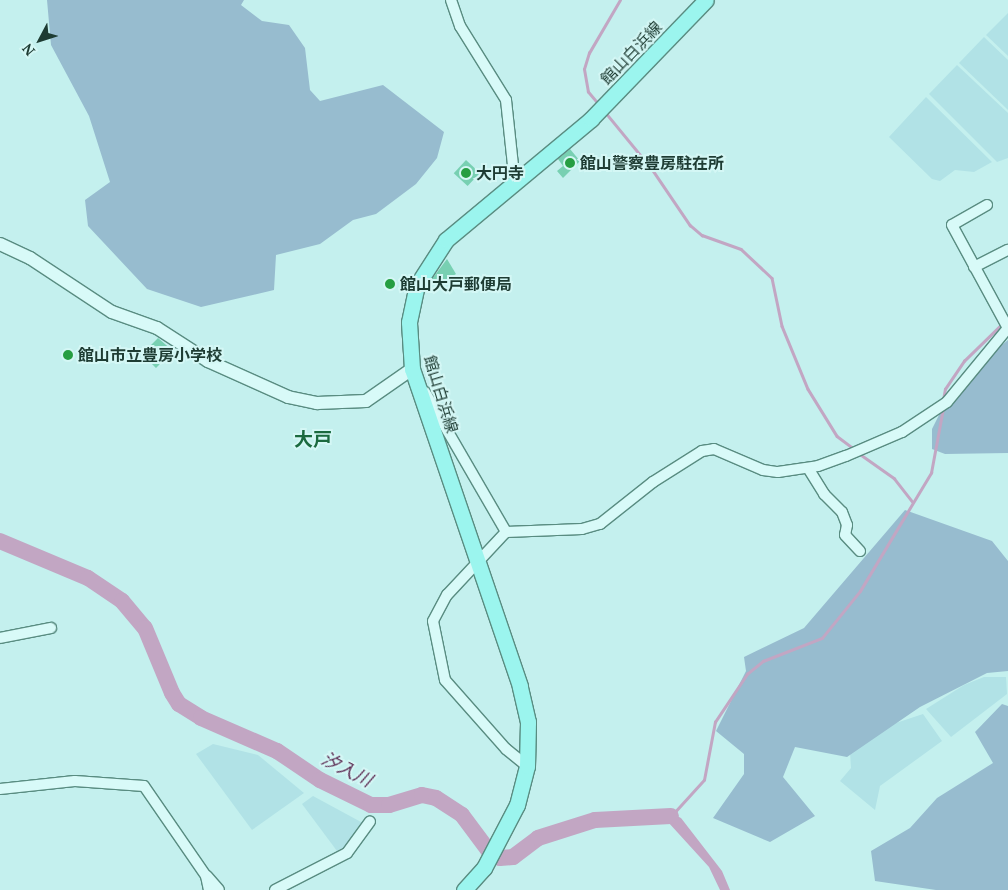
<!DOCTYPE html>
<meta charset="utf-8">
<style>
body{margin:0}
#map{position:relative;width:1008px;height:890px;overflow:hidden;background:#c4f0ee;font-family:"PT Serif","Noto Sans JP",serif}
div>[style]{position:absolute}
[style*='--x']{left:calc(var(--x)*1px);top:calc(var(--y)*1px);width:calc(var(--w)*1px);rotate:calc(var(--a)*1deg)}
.farmland>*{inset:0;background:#b1e2e6}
.green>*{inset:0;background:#97bccf}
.water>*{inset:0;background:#c2a6c3}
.stream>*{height:2.5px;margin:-1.25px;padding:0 1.25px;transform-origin:1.25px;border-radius:1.25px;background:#c2a6c3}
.river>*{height:16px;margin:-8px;padding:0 8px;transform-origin:8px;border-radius:8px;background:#c2a6c3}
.building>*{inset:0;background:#78d0b2;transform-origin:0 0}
.roads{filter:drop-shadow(1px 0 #598c81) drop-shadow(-1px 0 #598c81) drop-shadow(0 1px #598c81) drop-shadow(0 -1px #598c81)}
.minor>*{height:10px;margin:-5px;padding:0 5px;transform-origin:5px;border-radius:5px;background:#d8faf8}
.tertiary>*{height:12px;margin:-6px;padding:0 6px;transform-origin:6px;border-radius:6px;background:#d8faf8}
.primary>*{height:15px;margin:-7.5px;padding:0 7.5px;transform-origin:7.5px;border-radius:7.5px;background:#9bf5ee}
.dots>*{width:14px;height:14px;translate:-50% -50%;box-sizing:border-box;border:2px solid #d4f7f5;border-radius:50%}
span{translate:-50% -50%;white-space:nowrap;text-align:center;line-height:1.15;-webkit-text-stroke:4px #d4f7f5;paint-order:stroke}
.street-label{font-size:16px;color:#1e3c33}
.poi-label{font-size:16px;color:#1e3c33;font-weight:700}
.left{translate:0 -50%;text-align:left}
.water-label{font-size:18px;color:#5c2d54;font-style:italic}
.quarter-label{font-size:19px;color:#1b6a3f;font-weight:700}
.north{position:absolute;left:15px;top:15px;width:50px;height:50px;-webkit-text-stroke:4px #d4f7f5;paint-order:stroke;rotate:230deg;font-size:14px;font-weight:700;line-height:20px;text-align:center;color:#1e3c33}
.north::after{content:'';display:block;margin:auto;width:18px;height:22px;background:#1e3c33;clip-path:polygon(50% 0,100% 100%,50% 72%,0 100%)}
</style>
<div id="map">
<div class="farmland">
<div style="clip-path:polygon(1008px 13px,1008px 56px,986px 35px)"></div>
<div style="clip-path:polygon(984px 37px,1008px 60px,1008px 110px,959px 63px)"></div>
<div style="clip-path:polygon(957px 65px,1008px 113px,1008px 158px,997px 162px,929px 94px)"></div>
<div style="clip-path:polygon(926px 97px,992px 162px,974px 172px,955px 170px,940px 181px,932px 179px,889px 137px)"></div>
<div style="clip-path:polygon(984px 677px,1006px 677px,1007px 694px,951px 737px,926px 709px,964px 685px)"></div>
<div style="clip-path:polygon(923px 714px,942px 741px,880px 786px,875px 810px,840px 781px,851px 768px,850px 752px,896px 723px)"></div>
<div style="clip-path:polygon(213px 744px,258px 755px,304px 793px,252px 830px,196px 754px)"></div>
<div style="clip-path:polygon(313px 796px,361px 822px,362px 827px,350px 844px,337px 851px,302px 804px)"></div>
</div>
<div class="green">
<div style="clip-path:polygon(47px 0,244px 0,241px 5px,262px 21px,289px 25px,305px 48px,310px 90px,320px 101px,383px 85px,444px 132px,437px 158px,416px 184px,376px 214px,353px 220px,320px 244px,276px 255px,274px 290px,201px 307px,147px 289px,88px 226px,85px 200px,110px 182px,89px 116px,51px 45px)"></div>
<div style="clip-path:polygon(1008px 340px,1008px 453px,945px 454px,932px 449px,932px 429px,954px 385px)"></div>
<div style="clip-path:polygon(905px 510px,992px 541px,1008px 561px,1008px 671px,987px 673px,920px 707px,847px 757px,795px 747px,783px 777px,815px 816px,770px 842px,713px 818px,744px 774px,744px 754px,716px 731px,746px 671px,744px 657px,804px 628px)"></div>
<div style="clip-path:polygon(1002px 704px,1008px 706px,1008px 890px,936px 890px,875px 881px,871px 851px,910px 828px,937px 798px,993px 763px,975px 732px)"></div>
</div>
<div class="water">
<div style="clip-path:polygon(658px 814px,671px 813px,681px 818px,722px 871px,730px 890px,720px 890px,709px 867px,668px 822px,650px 816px)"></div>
</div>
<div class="stream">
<div style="--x:599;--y:105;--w:17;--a:-130"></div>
<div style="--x:588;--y:92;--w:23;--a:-100"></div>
<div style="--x:584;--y:69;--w:17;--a:-73"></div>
<div style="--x:589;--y:53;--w:61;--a:-59.7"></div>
<div style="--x:606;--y:113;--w:72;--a:50.6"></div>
<div style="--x:652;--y:169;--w:68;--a:55.8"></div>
<div style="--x:690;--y:225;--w:16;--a:40"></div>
<div style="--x:702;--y:235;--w:41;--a:19.7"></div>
<div style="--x:741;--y:249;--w:42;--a:43.1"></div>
<div style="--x:772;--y:278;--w:49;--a:78.2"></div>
<div style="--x:782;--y:326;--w:68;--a:67.6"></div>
<div style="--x:808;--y:389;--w:55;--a:58.3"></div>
<div style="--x:837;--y:436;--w:21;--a:37"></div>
<div style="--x:943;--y:400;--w:11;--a:-80"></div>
<div style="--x:945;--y:389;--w:34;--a:-56"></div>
<div style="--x:964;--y:361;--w:54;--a:-44.3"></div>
<div style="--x:860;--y:454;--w:42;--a:35.2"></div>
<div style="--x:894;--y:478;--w:29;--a:52"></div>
<div style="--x:672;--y:815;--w:47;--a:-47.6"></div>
<div style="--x:704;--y:780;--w:59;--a:-79.3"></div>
<div style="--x:715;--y:722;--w:58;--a:-56.3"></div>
<div style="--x:747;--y:674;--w:21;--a:-39"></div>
<div style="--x:763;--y:661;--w:63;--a:-21.3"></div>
<div style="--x:822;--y:638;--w:60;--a:-51"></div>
<div style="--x:860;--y:591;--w:138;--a:-59"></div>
<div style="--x:931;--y:473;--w:66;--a:-79.5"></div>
</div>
<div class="river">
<div style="--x:0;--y:541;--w:95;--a:22.8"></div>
<div style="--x:88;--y:578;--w:41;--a:34.1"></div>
<div style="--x:122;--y:601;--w:35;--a:50"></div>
<div style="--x:145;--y:628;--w:70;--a:67.4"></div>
<div style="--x:172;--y:693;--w:13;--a:58"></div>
<div style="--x:179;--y:704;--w:26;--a:32"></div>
<div style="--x:201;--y:718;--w:83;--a:23.5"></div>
<div style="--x:277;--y:751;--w:52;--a:34"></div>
<div style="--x:320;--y:780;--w:57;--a:26.1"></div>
<div style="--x:371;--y:805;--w:18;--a:0"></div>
<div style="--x:389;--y:805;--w:34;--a:-17"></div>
<div style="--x:422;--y:795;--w:14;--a:12"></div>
<div style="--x:436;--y:798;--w:31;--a:33"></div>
<div style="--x:462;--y:815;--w:44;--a:53.4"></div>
<div style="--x:488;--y:850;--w:14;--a:34"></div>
<div style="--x:500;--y:858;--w:13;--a:-4"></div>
<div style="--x:513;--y:857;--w:31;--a:-37"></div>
<div style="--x:538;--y:838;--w:60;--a:-17.5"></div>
<div style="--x:595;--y:820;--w:76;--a:-3"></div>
</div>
<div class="building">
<div style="clip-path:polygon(570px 149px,580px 161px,563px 178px,557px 171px,563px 166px,558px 159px)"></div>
<div style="left:466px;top:160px;width:19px;height:18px;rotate:43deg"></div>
<div style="clip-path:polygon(447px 259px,456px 274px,436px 286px,432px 279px)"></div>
<div style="clip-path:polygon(158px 338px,173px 351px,156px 368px,147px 359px,152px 353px,147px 349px)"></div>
</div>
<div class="roads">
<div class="minor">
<div style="--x:451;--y:0;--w:28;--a:71"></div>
<div style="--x:460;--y:26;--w:87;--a:58.1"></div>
<div style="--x:506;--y:100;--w:84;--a:83.9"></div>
<div style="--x:987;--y:205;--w:40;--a:150.3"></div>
<div style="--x:952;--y:225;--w:117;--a:61.5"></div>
<div style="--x:974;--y:267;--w:38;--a:-27"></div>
<div style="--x:425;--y:392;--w:162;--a:59.9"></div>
<div style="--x:808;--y:468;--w:31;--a:58"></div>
<div style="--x:824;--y:494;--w:25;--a:45"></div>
<div style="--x:842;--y:512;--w:14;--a:69"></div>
<div style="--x:847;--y:525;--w:10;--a:101"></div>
<div style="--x:845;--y:535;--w:22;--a:47"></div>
<div style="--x:0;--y:638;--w:52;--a:-11.1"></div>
<div style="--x:527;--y:766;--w:27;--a:-141"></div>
<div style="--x:506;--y:749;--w:92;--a:-131.5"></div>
<div style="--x:445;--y:680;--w:60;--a:-101.5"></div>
<div style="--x:433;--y:621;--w:30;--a:-62"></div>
<div style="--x:447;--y:595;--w:86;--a:-46.9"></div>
<div style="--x:506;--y:532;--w:76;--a:-2.3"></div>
<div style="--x:582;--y:529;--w:19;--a:-16"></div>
<div style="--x:600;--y:524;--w:68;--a:-38.4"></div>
<div style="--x:653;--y:482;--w:58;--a:-32.3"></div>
<div style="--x:702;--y:451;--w:12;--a:-9"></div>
<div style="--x:714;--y:449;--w:53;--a:23.2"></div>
<div style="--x:763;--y:470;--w:15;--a:8"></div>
<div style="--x:778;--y:472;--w:40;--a:-8.5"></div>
<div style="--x:818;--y:466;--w:30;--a:-20"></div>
<div style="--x:846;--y:456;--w:61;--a:-23.2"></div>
<div style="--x:902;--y:432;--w:54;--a:-33.7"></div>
<div style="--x:947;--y:402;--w:96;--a:-50.5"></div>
<div style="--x:0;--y:789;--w:75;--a:-6.1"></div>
<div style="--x:75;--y:781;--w:69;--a:4.1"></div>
<div style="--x:144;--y:786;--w:109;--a:55.4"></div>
<div style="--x:206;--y:876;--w:14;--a:78"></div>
<div style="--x:207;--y:876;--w:18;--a:49"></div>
<div style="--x:275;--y:890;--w:81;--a:-27.2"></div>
<div style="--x:347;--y:853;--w:39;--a:-54"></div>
</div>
<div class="tertiary">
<div style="--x:0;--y:244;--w:33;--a:25"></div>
<div style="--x:30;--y:258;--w:98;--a:33.4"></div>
<div style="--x:112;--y:312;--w:48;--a:19.6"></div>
<div style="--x:157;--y:328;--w:61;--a:32.9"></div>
<div style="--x:208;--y:361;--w:88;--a:24.2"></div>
<div style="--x:288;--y:397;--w:30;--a:12"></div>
<div style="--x:317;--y:403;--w:49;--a:-2.3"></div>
<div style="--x:366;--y:401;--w:56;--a:-34.8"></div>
</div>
<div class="primary">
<div style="--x:464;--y:890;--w:30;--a:-48"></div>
<div style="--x:484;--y:868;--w:71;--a:-62.4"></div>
<div style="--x:517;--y:805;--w:40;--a:-75.6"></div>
<div style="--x:527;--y:766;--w:44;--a:-88.7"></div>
<div style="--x:528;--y:722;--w:37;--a:-103"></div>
<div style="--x:520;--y:686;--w:335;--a:-108.8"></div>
<div style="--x:412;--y:369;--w:47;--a:-93.7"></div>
<div style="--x:409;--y:322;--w:38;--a:-78"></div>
<div style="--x:417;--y:285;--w:54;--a:-57.2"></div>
<div style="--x:446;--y:240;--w:189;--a:-39.8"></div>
<div style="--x:591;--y:119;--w:165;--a:-46"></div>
</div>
</div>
<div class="dots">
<div style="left:570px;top:163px;background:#269e42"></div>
<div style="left:466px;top:173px;background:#269e42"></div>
<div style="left:390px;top:284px;background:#269e42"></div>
<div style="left:68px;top:355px;background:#269e42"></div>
</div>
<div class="street-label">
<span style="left:631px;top:53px;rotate:-46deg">館山白浜線</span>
<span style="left:441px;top:394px;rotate:73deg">館山白浜線</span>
</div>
<div class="poi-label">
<span class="left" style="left:580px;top:163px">館山警察豊房駐在所</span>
<span class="left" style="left:476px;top:173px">大円寺</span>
<span class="left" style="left:400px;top:284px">館山大戸郵便局</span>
<span class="left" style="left:78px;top:355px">館山市立豊房小学校</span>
</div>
<div class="water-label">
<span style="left:347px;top:769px;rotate:27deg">汐入川</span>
</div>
<div class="quarter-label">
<span style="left:313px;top:439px">大戸</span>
</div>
<div class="north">N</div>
</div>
